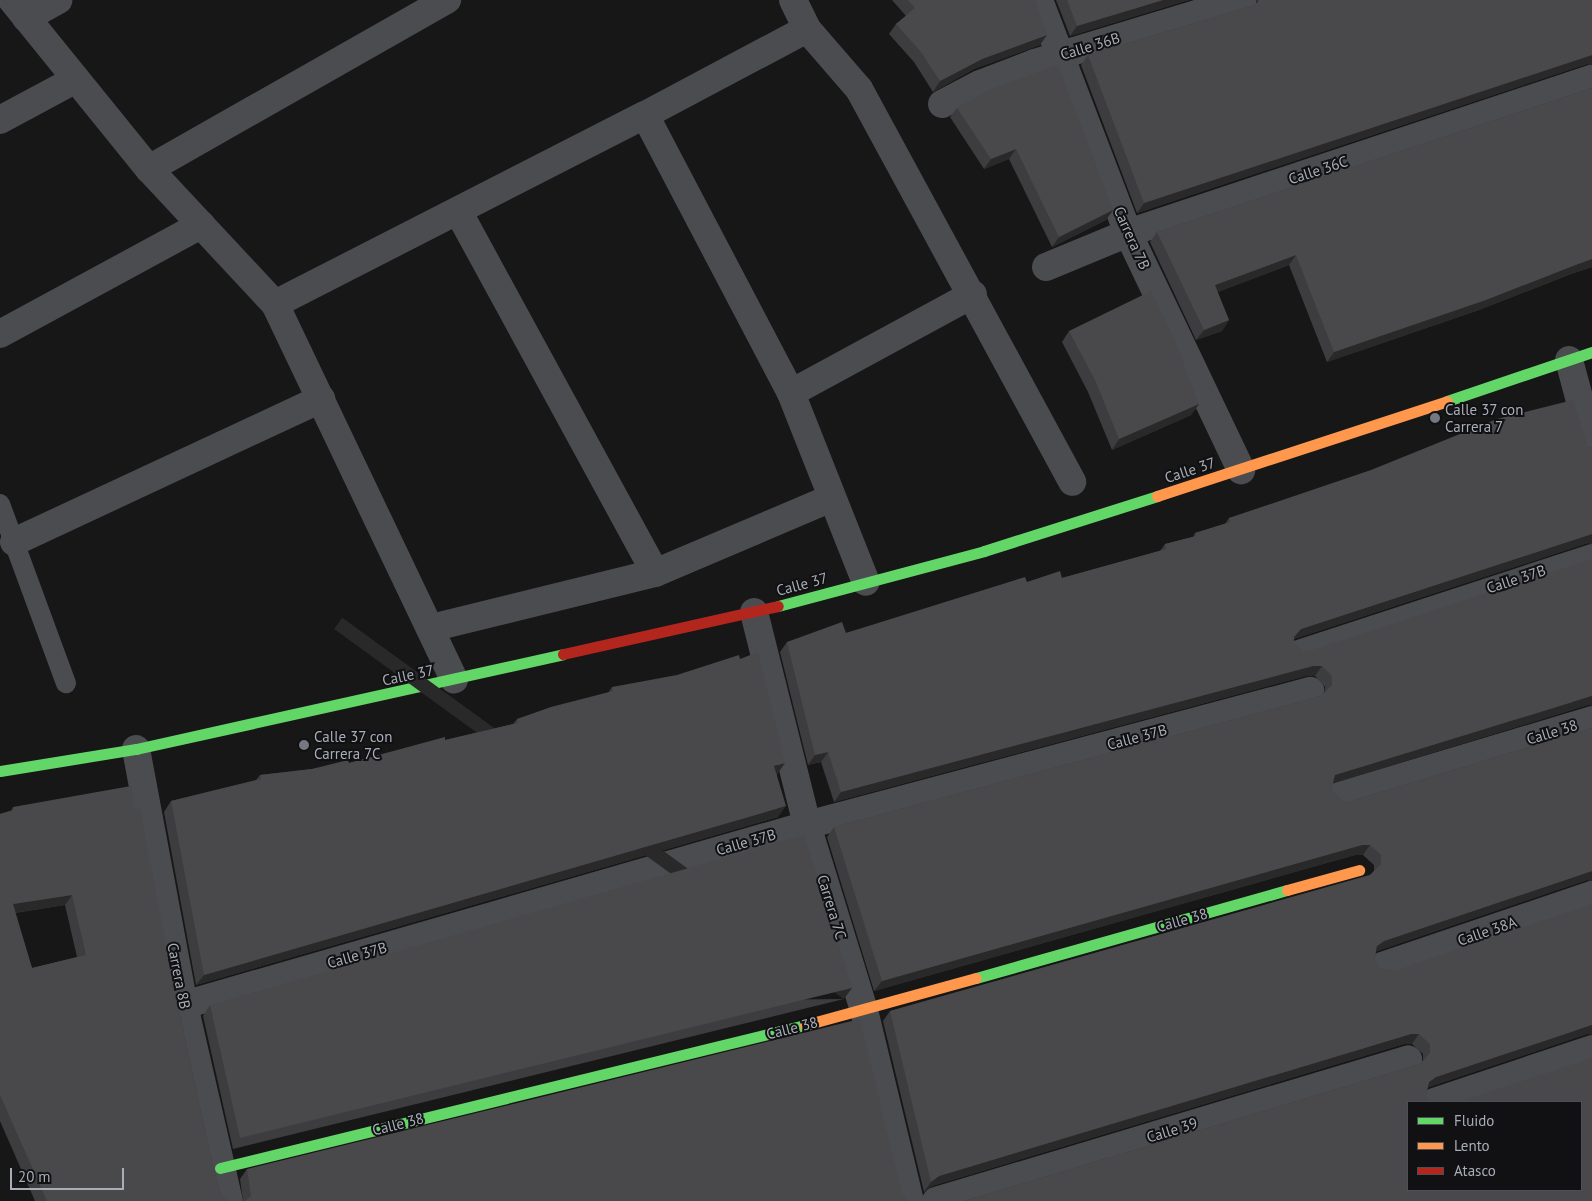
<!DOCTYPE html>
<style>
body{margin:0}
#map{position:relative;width:1592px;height:1201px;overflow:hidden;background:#171717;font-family:"PT Sans",sans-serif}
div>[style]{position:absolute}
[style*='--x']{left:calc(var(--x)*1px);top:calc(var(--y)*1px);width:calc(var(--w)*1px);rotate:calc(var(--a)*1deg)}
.lane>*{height:20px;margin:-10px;padding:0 10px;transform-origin:10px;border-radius:10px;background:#4b4c50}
.street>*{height:28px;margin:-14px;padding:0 14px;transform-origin:14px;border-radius:14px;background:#4b4c50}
.fast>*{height:11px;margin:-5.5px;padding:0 5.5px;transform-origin:5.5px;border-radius:5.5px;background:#63d668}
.slow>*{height:11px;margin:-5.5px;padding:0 5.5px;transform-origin:5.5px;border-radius:5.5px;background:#ff974d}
.jam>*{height:11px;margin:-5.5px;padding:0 5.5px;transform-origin:5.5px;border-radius:5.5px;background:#b3261e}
.wall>*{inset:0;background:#3d3d3f}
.shaded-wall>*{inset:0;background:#29292a;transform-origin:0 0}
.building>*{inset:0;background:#49494c}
.dots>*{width:14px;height:14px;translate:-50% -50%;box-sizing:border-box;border:2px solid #111113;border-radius:50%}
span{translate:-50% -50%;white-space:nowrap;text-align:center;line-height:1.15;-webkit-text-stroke:4px #111113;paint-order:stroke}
.street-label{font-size:15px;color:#a8adb8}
.poi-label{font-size:15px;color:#a8adb8}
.left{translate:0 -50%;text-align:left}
.legend{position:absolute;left:1407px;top:1101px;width:175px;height:90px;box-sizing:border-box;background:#111113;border:1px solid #4d4f55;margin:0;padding:6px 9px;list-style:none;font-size:15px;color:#a8adb8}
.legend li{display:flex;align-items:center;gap:10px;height:25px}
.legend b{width:25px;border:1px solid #4d4f55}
.scale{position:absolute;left:10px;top:1168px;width:114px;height:22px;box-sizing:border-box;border:2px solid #a8adb8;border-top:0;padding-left:6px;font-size:15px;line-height:18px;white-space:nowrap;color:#a8adb8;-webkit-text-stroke:4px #111113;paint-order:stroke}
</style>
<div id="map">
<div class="lane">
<div style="--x:0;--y:504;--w:191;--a:69.8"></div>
<div style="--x:1298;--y:650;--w:309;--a:-18.1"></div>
</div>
<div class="street">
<div style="--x:12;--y:0;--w:218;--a:51"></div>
<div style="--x:149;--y:169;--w:185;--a:47"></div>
<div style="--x:275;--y:304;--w:416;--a:64.5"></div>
<div style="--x:793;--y:0;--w:32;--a:64"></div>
<div style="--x:807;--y:29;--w:79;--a:49.1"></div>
<div style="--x:859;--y:89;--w:447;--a:61.5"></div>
<div style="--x:1039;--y:0;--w:249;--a:69.1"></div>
<div style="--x:1128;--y:233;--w:263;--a:64.5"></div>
<div style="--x:26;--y:18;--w:37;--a:-29"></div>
<div style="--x:942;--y:104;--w:43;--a:-27.8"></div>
<div style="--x:980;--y:84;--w:59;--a:-20.9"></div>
<div style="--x:1035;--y:63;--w:217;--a:-16.9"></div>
<div style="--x:645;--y:115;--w:314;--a:62.3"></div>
<div style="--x:791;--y:393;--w:203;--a:68.4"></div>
<div style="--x:0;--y:120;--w:86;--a:-28.3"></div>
<div style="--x:149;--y:169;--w:343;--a:-29.6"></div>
<div style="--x:458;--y:211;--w:412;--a:61.4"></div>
<div style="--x:1046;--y:267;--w:89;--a:-22.5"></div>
<div style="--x:1128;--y:233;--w:489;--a:-18.4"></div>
<div style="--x:275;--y:304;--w:415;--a:-27.1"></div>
<div style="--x:645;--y:115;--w:183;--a:-28"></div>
<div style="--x:0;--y:334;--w:229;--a:-28.5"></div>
<div style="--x:1569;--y:360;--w:89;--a:75"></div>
<div style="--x:791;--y:393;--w:207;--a:-28.5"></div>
<div style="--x:14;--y:542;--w:339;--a:-25"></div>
<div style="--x:754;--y:612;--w:219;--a:76"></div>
<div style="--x:807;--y:825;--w:194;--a:72.9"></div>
<div style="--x:864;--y:1010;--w:196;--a:76.5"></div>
<div style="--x:431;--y:628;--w:231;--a:-13.8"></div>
<div style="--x:655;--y:573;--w:192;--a:-23"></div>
<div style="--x:136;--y:749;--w:260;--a:79.4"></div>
<div style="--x:184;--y:1005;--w:201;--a:77.1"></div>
<div style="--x:1339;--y:796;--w:264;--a:-16.7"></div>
<div style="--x:1382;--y:966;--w:222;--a:-18.7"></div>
<div style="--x:184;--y:1005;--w:648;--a:-16.12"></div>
<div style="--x:807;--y:825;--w:521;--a:-14.92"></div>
<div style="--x:1434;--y:1102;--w:167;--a:-18.5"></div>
<div style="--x:936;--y:1201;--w:493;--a:-16.7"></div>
</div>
<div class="fast">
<div style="--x:1447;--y:401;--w:153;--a:-18.7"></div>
<div style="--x:778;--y:606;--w:213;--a:-14.9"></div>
<div style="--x:984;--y:551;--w:182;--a:-17.6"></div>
<div style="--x:0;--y:771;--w:138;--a:-9.2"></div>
<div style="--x:136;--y:749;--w:437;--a:-12.5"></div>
<div style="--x:976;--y:978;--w:323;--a:-15.8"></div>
<div style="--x:220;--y:1168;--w:602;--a:-13.74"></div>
</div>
<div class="slow">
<div style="--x:1157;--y:496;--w:305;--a:-18.1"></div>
<div style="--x:1287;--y:890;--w:75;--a:-15.5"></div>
<div style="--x:805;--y:1025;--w:177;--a:-15.4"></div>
</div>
<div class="jam">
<div style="--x:563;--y:654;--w:220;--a:-12.6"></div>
</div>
<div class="wall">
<div style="clip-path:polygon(892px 0,1035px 0,1040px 45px,974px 69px,933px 92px,914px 62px,889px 34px,896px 24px,906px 16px)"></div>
<div style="clip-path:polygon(1056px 0,1189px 0,1070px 36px)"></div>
<div style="clip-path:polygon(1257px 0,1592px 0,1592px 65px,1587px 64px,1137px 213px,1081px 65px,1088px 55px,1255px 5px,1258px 2px)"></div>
<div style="clip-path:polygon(1592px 88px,1592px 267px,1571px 274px,1479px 310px,1327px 362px,1289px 265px,1217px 292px,1229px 320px,1222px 331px,1196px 340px,1150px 242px,1157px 232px)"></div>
<div style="clip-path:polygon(957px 108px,1113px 210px,1106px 220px,1052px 247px,1009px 159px,984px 169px,950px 117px)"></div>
<div style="clip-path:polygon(1069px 331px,1199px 404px,1191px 415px,1112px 450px,1088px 392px,1062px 342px)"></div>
<div style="clip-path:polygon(1588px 447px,1592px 448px,1592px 544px,1588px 543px,1294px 639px,1294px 644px,1302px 651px,1588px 705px,1333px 783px,1331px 791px,1342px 801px,1351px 801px,1592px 728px,1592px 881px,1587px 880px,1377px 951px,1376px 952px,1374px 960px,1379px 968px,1587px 1034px,1429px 1087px,1408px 1102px,1592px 1201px,964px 1201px,1420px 1064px,1423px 1060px,1423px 1054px,1412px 1044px,1404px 1044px,932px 1186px,924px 1192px,883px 1021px,890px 1011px,1370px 875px,1374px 871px,1374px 865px,1363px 855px,1355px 855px,874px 991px,827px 837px,834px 827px,1321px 696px,1325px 692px,1325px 687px,1315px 676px,1306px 676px,834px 802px,821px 762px,808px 765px,780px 652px,787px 642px,846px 633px,1027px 582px,1062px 578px,1160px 551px,1165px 544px,1193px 537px,1195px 533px,1225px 524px,1229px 518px)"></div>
<div style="clip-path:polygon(612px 687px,778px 773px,777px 774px,778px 817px,196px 985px,164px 812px,171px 801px,256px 780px,260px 775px,312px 769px,349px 763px,513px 724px,517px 719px,608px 693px)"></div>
<div style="clip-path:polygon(evenodd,13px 807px,135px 810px,212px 1162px,221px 1195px,227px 1201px,35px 1201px,0 1121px,0 814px,11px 811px,13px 807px,65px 905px,77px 957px,32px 968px,15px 913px,65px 905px)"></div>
<div style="clip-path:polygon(844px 999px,233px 1149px,203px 1016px,210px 1005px)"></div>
<div style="clip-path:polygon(247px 1169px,902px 1195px,908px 1201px,243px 1201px,240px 1179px)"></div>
</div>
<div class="shaded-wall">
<div style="clip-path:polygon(1163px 0,1189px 0,1070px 36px,1077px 26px)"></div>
<div style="clip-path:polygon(1047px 35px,1040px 45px,974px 69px,933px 92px,940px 81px,982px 59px)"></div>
<div style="clip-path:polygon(1592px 55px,1592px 65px,1587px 64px,1137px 213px,1144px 203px)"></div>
<div style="clip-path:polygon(1016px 149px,1009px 159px,984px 169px,991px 159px)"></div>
<div style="clip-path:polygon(1113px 210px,1106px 220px,1052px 247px,1059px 237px)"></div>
<div style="clip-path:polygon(1296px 255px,1289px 265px,1208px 296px,1215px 285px)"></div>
<div style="clip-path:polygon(1592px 259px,1592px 267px,1571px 274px,1479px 310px,1327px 362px,1334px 352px)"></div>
<div style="clip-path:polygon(1229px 320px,1222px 331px,1196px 340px,1204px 330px)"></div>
<div style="clip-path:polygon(1199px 404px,1191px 415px,1112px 450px,1119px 439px)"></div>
<div style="clip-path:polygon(1592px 534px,1592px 544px,1588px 543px,1294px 639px,1287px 647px,1294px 637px,1301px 629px)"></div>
<div style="clip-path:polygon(1313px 666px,1322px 666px,1315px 676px,1306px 676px,834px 802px,841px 792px)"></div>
<div style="clip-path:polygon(1592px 696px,1592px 706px,1588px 705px,1328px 785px,1335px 775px)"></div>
<div style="clip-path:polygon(828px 752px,821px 762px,808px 765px,815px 755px)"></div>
<div style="clip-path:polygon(785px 763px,778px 773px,767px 776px,774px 766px)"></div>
<div style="clip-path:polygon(786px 806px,778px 817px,196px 985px,204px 975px)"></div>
<div style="clip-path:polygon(1362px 845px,1370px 845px,1363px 855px,1355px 855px,874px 991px,882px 981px)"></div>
<div style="clip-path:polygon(1592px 871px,1592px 881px,1587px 880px,1377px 951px,1370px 956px,1377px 946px,1384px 941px)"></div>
<div style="clip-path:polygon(72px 895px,65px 905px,6px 914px,13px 904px)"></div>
<div style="left:852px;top:988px;width:14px;height:630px;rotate:126deg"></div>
<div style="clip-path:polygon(1592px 1025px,1592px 1035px,1587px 1034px,1429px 1087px,1422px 1092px,1429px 1082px,1436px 1077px)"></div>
<div style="clip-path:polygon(1411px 1034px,1419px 1034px,1412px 1044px,1404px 1044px,932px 1186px,924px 1192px,931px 1182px,939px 1176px)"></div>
</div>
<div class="building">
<div style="clip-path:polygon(908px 0,1035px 0,1047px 35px,982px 59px,940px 81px,921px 52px,896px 24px,915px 8px)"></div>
<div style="clip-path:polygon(1067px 0,1163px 0,1077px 26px)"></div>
<div style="clip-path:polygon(1259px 0,1592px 0,1592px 55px,1144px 203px,1088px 55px,1255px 5px)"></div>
<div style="clip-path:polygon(1058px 65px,1113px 210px,1059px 237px,1016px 149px,991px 159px,957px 108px,993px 88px)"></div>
<div style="clip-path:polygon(1592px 88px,1592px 259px,1578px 264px,1486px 300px,1334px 352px,1296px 255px,1215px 285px,1229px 320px,1204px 330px,1157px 232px)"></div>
<div style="clip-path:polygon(1151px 291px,1175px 341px,1199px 404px,1119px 439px,1096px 382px,1069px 331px)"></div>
<div style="clip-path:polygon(1573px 400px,1588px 447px,1592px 448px,1592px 534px,1301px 629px,1294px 637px,1294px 644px,1302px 651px,1309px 651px,1592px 559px,1592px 696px,1335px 775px,1331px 791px,1342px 801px,1351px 801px,1592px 728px,1592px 871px,1384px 941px,1377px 946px,1374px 960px,1379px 968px,1394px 971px,1592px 904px,1592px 1025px,1436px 1077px,1429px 1082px,1426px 1096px,1430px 1102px,1408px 1102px,1408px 1190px,1581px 1190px,1581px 1102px,1459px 1102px,1592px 1058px,1592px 1201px,964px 1201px,1420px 1064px,1430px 1053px,1430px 1044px,1419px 1034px,1411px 1034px,939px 1176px,931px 1182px,890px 1011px,1370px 875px,1381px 864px,1381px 855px,1370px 845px,1362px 845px,882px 981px,834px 827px,1321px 696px,1332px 685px,1332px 676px,1322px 666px,1313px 666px,841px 792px,828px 752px,815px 755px,787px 642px,842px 622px,846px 633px,1025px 577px,1027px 582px,1060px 571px,1062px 578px,1166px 549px,1165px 544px,1196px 536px,1195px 533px,1230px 522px,1229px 518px,1371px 470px,1497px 419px)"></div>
<div style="clip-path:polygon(758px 652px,785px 763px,774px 766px,786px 806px,204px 975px,171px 801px,261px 779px,260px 775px,312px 769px,348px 760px,349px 763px,445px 737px,445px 740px,518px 723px,517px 719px,551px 707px,613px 691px,612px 687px,677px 675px,739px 655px,740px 659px)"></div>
<div style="clip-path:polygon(evenodd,131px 786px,135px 810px,140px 808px,176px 998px,212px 1162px,221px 1195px,227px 1201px,47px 1201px,0 1095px,0 814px,13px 810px,13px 807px,131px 786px,72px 895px,86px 955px,32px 968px,13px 904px,72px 895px)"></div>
<div style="clip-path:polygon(804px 835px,852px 988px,240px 1138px,210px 1005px)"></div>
<div style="clip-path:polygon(860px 1019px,902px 1195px,908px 1201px,245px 1201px,251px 1196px,247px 1169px)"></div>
</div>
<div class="dots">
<div style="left:1435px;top:418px;background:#757880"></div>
<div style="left:304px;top:745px;background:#757880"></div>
</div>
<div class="street-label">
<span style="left:1090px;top:46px;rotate:-17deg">Calle 36B</span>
<span style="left:1318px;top:170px;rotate:-18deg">Calle 36C</span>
<span style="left:1132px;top:238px;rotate:66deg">Carrera 7B</span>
<span style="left:1190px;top:470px;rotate:-18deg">Calle 37</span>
<span style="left:1516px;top:579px;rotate:-18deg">Calle 37B</span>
<span style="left:802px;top:584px;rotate:-15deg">Calle 37</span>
<span style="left:408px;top:675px;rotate:-12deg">Calle 37</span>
<span style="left:1552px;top:732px;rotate:-17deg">Calle 38</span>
<span style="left:1137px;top:737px;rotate:-15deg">Calle 37B</span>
<span style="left:746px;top:842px;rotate:-16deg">Calle 37B</span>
<span style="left:832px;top:907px;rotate:73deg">Carrera 7C</span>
<span style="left:1182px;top:920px;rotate:-16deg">Calle 38</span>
<span style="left:1487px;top:931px;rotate:-19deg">Calle 38A</span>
<span style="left:357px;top:955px;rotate:-16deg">Calle 37B</span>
<span style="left:179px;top:976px;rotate:79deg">Carrera 8B</span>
<span style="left:792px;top:1028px;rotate:-14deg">Calle 38</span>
<span style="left:398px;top:1124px;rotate:-14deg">Calle 38</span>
<span style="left:1172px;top:1130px;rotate:-17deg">Calle 39</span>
</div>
<div class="poi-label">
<span class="left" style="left:1445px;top:418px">Calle 37 con<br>Carrera 7</span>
<span class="left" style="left:314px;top:745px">Calle 37 con<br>Carrera 7C</span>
</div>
<ul class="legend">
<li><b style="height:6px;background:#63d668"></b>Fluido</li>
<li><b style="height:6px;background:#ff974d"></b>Lento</li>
<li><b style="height:6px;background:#b3261e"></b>Atasco</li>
</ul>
<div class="scale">20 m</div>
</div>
